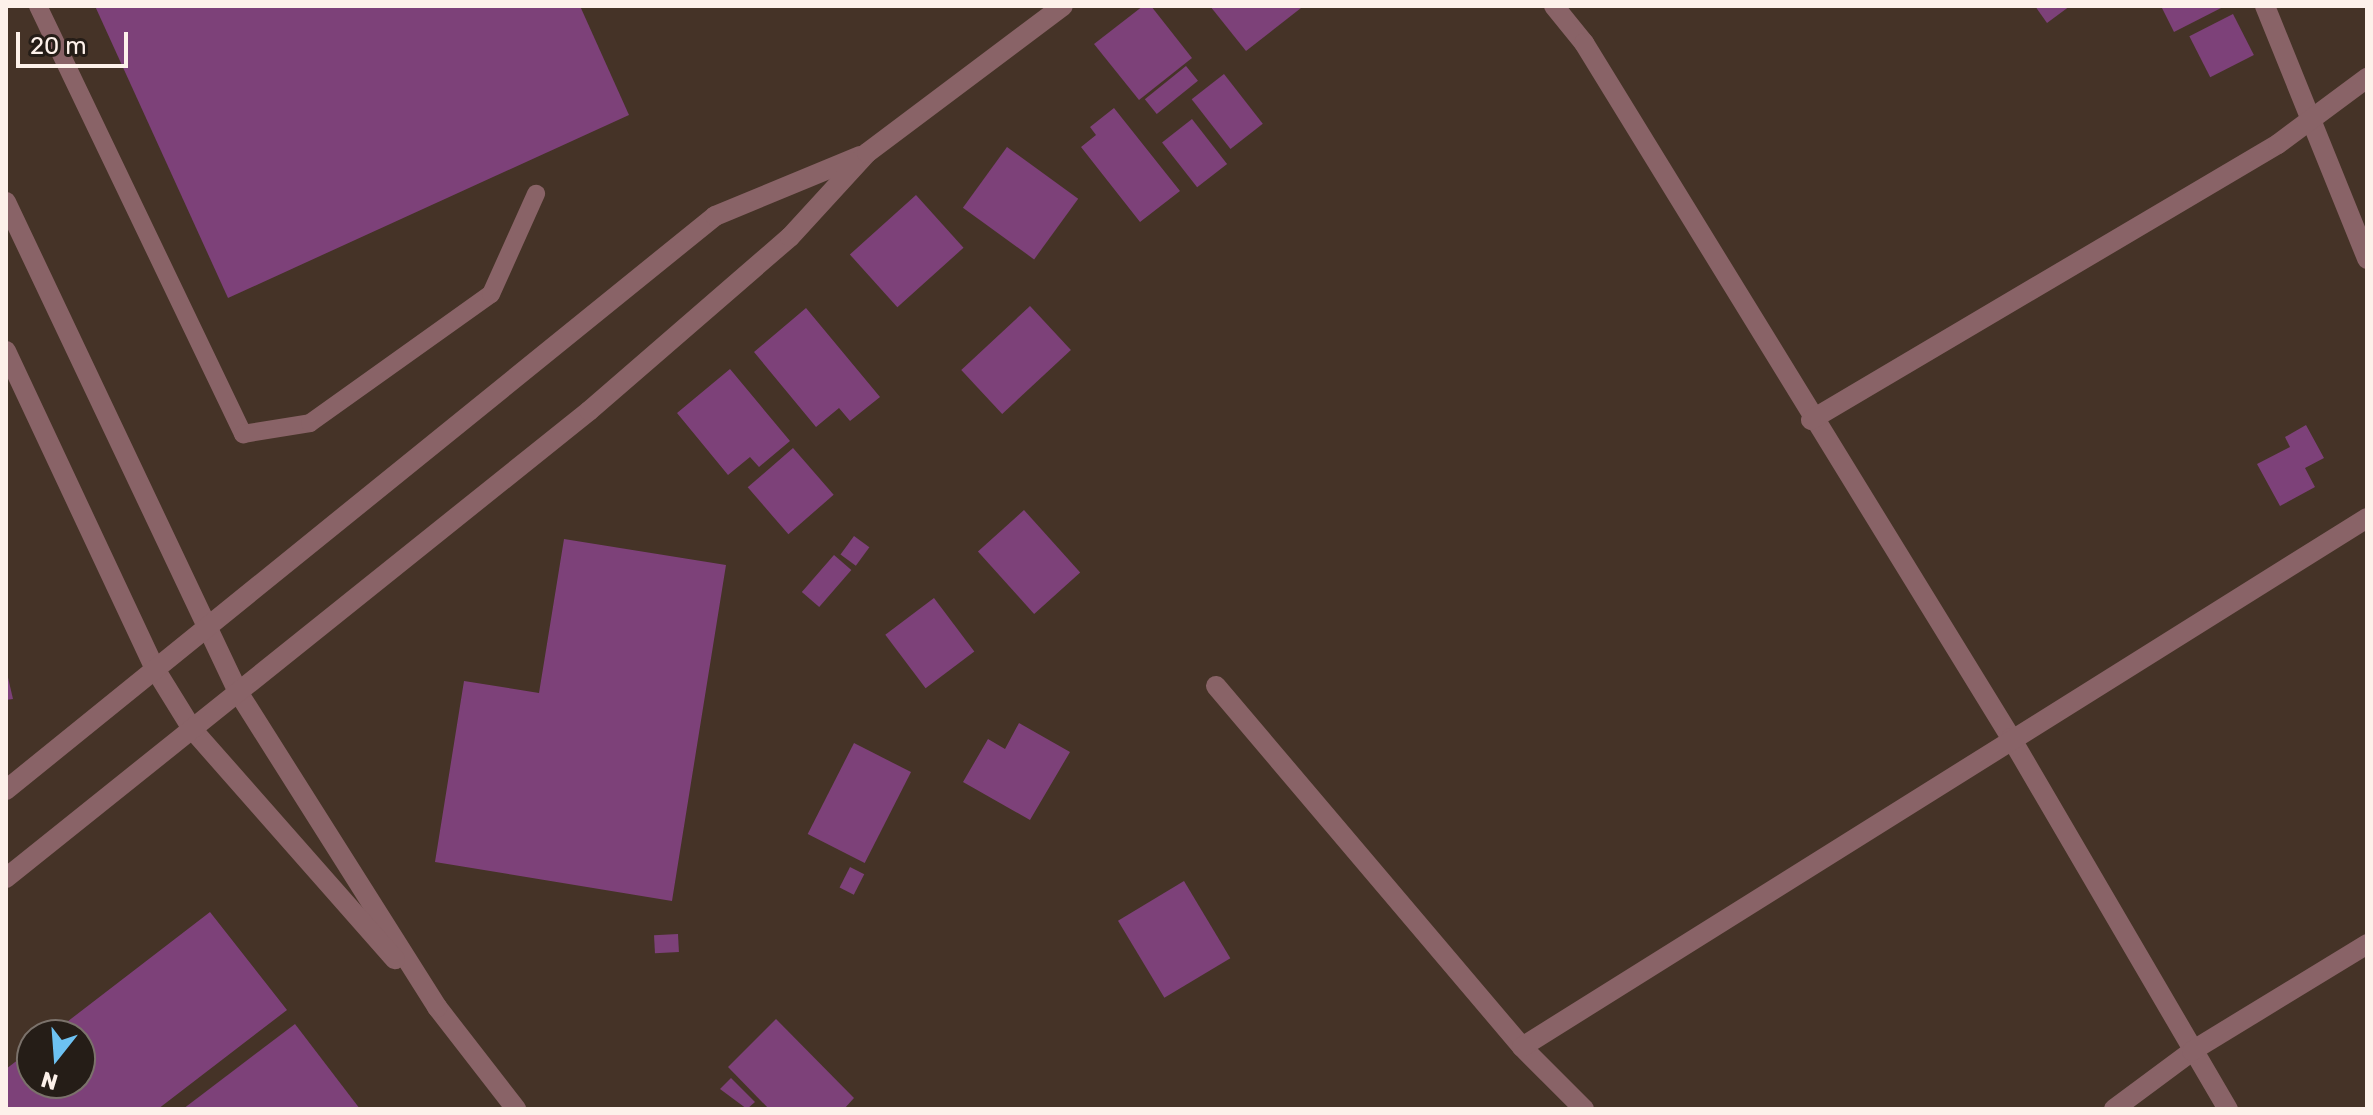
<!DOCTYPE html>
<style>
body{margin:0}
#map{position:relative;width:2373px;height:1115px;overflow:hidden;background:#453327;font-family:Rubik,sans-serif}
div>[style]{position:absolute}
[style*='--x']{left:calc(var(--x)*1px);top:calc(var(--y)*1px);width:calc(var(--w)*1px);rotate:calc(var(--a)*1deg)}
.building>*{inset:0;background:#7d4179;transform-origin:0 0}
.service>*{height:18px;margin:-9px;padding:0 9px;transform-origin:9px;border-radius:9px;background:#896367}
.minor>*{height:20px;margin:-10px;padding:0 10px;transform-origin:10px;border-radius:10px;background:#896367}
.tertiary>*{height:20px;margin:-10px;padding:0 10px;transform-origin:10px;border-radius:10px;background:#896367}
span{translate:-50% -50%;white-space:nowrap;text-align:center;line-height:1.15;-webkit-text-stroke:6px #251d17;paint-order:stroke}
.frame{position:absolute;inset:0;border:8px solid #fdf1ea;pointer-events:none}
.north{position:absolute;left:16px;top:1019px;width:80px;height:80px;box-sizing:border-box;background:#251d17;border:2px solid #7b726b;border-radius:50%;rotate:197deg;font-size:22px;font-weight:700;line-height:32px;text-align:center;color:#fdf1ea}
.north::after{content:'';display:block;margin:auto;width:28px;height:36px;background:#6dc2f3;clip-path:polygon(50% 0,100% 100%,50% 72%,0 100%)}
.scale{position:absolute;left:16px;top:32px;width:112px;height:36px;box-sizing:border-box;border:4px solid #fdf1ea;border-top:0;padding-left:10px;font-size:24px;line-height:28px;white-space:nowrap;color:#fdf1ea;-webkit-text-stroke:6px #251d17;paint-order:stroke}
</style>
<div id="map">
<div class="building">
<div style="clip-path:polygon(95px 6px,580px 6px,629px 115px,228px 298px)"></div>
<div style="clip-path:polygon(1143px 6px,1151px 6px,1192px 58px,1139px 100px,1094px 44px)"></div>
<div style="clip-path:polygon(1210px 6px,1300px 6px,1301px 8px,1246px 51px)"></div>
<div style="clip-path:polygon(2035px 6px,2070px 6px,2047px 23px)"></div>
<div style="clip-path:polygon(2161px 6px,2225px 6px,2174px 32px)"></div>
<div style="left:2233px;top:14px;width:46px;height:49px;rotate:63deg"></div>
<div style="left:1186px;top:66px;width:19px;height:53px;rotate:51deg"></div>
<div style="left:1224px;top:74px;width:63px;height:41px;rotate:52deg"></div>
<div style="clip-path:polygon(1114px 108px,1180px 191px,1140px 222px,1081px 147px,1096px 135px,1090px 127px)"></div>
<div style="left:1192px;top:119px;width:57px;height:38px;rotate:52deg"></div>
<div style="left:1007px;top:147px;width:88px;height:75px;rotate:36deg"></div>
<div style="left:916px;top:195px;width:71px;height:89px;rotate:48deg"></div>
<div style="left:1030px;top:306px;width:60px;height:94px;rotate:47deg"></div>
<div style="clip-path:polygon(806px 308px,880px 397px,850px 421px,839px 408px,816px 427px,754px 352px)"></div>
<div style="clip-path:polygon(730px 369px,790px 441px,759px 467px,750px 457px,728px 475px,677px 413px)"></div>
<div style="clip-path:polygon(2306px 425px,2324px 458px,2305px 468px,2315px 487px,2280px 506px,2257px 464px,2290px 447px,2285px 437px)"></div>
<div style="left:793px;top:448px;width:62px;height:60px;rotate:49deg"></div>
<div style="left:1024px;top:510px;width:84px;height:62px;rotate:48deg"></div>
<div style="left:854px;top:536px;width:19px;height:23px;rotate:36deg"></div>
<div style="clip-path:polygon(564px 539px,726px 565px,672px 901px,435px 862px,464px 681px,539px 693px)"></div>
<div style="left:834px;top:555px;width:23px;height:49px;rotate:41deg"></div>
<div style="left:934px;top:598px;width:67px;height:61px;rotate:53deg"></div>
<div style="clip-path:polygon(6px 669px,13px 699px,6px 700px)"></div>
<div style="clip-path:polygon(1019px 723px,1070px 752px,1030px 820px,963px 782px,988px 739px,1005px 749px)"></div>
<div style="left:854px;top:743px;width:64px;height:102px;rotate:27deg"></div>
<div style="left:850px;top:867px;width:16px;height:23px;rotate:27deg"></div>
<div style="left:1184px;top:881px;width:90px;height:77px;rotate:59deg"></div>
<div style="clip-path:polygon(210px 912px,287px 1010px,158px 1109px,6px 1109px,6px 1069px,32px 1049px,32px 1083px,80px 1083px,80px 1035px,50px 1035px)"></div>
<div style="left:678px;top:934px;width:18px;height:24px;rotate:87deg"></div>
<div style="clip-path:polygon(776px 1019px,854px 1098px,844px 1109px,769px 1109px,728px 1067px)"></div>
<div style="clip-path:polygon(295px 1024px,360px 1109px,183px 1109px)"></div>
<div style="clip-path:polygon(731px 1078px,755px 1102px,747px 1109px,720px 1089px)"></div>
</div>
<div class="service">
<div style="--x:38;--y:6;--w:475;--a:64.4"></div>
<div style="--x:243;--y:434;--w:68;--a:-9.3"></div>
<div style="--x:310;--y:423;--w:222;--a:-35.5"></div>
<div style="--x:491;--y:294;--w:110;--a:-65.8"></div>
</div>
<div class="minor">
<div style="--x:1554;--y:6;--w:48;--a:51"></div>
<div style="--x:1584;--y:43;--w:816;--a:58.43"></div>
<div style="--x:2011;--y:738;--w:430;--a:59.7"></div>
<div style="--x:2265;--y:6;--w:273;--a:68"></div>
<div style="--x:1811;--y:420;--w:542;--a:-30.58"></div>
<div style="--x:2278;--y:144;--w:111;--a:-36.6"></div>
<div style="--x:1216;--y:686;--w:473;--a:49.7"></div>
<div style="--x:1522;--y:1047;--w:88;--a:45"></div>
<div style="--x:437;--y:1007;--w:129;--a:52.2"></div>
<div style="--x:1522;--y:1047;--w:997;--a:-32.05"></div>
<div style="--x:2114;--y:1109;--w:97;--a:-36.6"></div>
<div style="--x:2192;--y:1051;--w:205;--a:-31.4"></div>
</div>
<div class="tertiary">
<div style="--x:6;--y:202;--w:542;--a:64.66"></div>
<div style="--x:238;--y:692;--w:373;--a:57.7"></div>
<div style="--x:6;--y:351;--w:351;--a:64.9"></div>
<div style="--x:155;--y:669;--w:70;--a:58.3"></div>
<div style="--x:192;--y:729;--w:307;--a:48.6"></div>
<div style="--x:6;--y:790;--w:912;--a:-38.99"></div>
<div style="--x:715;--y:216;--w:157;--a:-22.5"></div>
<div style="--x:6;--y:878;--w:747;--a:-38.7"></div>
<div style="--x:589;--y:411;--w:266;--a:-40.9"></div>
<div style="--x:790;--y:237;--w:114;--a:-47.5"></div>
<div style="--x:867;--y:153;--w:245;--a:-36.9"></div>
</div>
<div class="frame"></div>
<div class="north">N</div>
<div class="scale">20 m</div>
</div>
